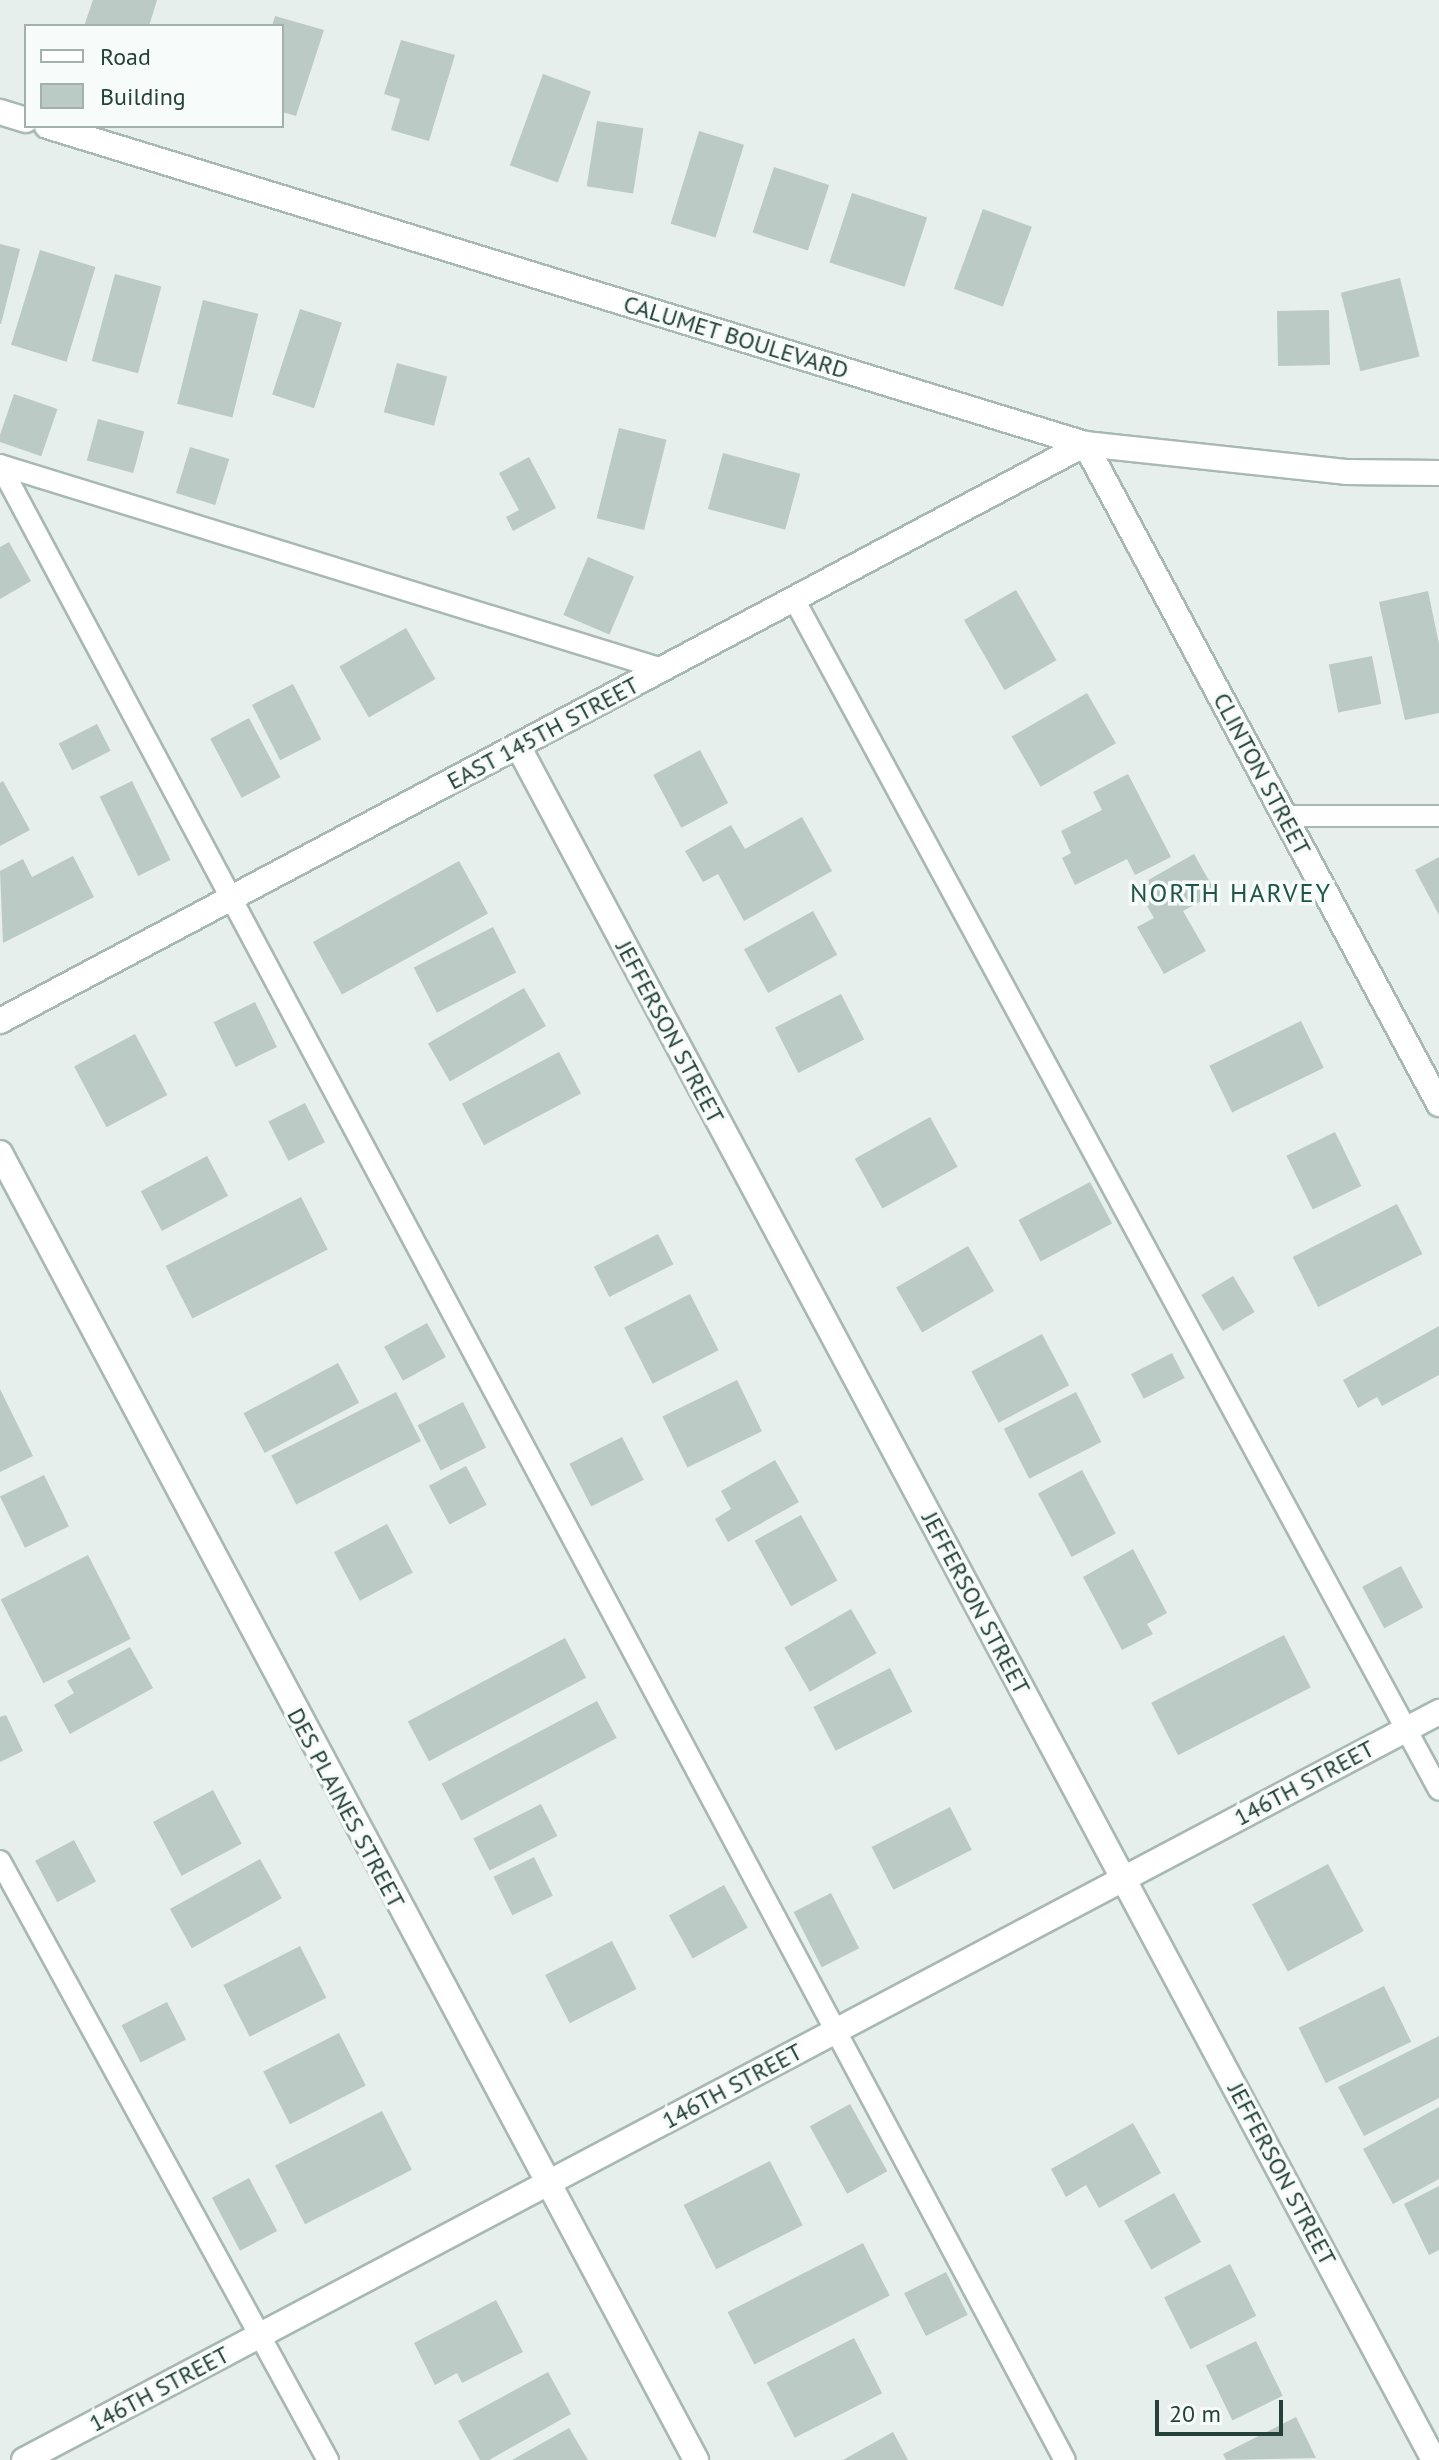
<!DOCTYPE html>
<style>
body{margin:0}
#map{position:relative;width:1439px;height:2460px;overflow:hidden;background:#e6efeb;font-family:"PT Sans",sans-serif}
div>[style]{position:absolute}
[style*='--x']{left:calc(var(--x)*1px);top:calc(var(--y)*1px);width:calc(var(--w)*1px);rotate:calc(var(--a)*1deg)}
.building>*{inset:0;background:#bbcac4;transform-origin:0 0}
.roads{filter:drop-shadow(2px 0 #a8b8b2) drop-shadow(-2px 0 #a8b8b2) drop-shadow(0 2px #a8b8b2) drop-shadow(0 -2px #a8b8b2)}
.service>*{height:20px;margin:-10px;padding:0 10px;transform-origin:10px;border-radius:10px;background:#fff}
.minor>*{height:24px;margin:-12px;padding:0 12px;transform-origin:12px;border-radius:12px;background:#fff}
span{translate:-50% -50%;white-space:nowrap;text-align:center;line-height:1.15;-webkit-text-stroke:7px #f7fbf9;paint-order:stroke}
.street-label{font-size:24px;color:#24423a}
.neighbourhood-label{font-size:26px;color:#1f5548;letter-spacing:2px}
.legend{position:absolute;left:24px;top:24px;width:260px;height:104px;box-sizing:border-box;background:#f7fbf9;border:2px solid #a3b1ad;margin:0;padding:10px 14px;list-style:none;font-size:24px;color:#24423a}
.legend li{display:flex;align-items:center;gap:16px;height:40px}
.legend b{width:40px;border:2px solid #a3b1ad}
.scale{position:absolute;left:1155px;top:2400px;width:128px;height:36px;box-sizing:border-box;border:4px solid #24423a;border-top:0;padding-left:10px;font-size:24px;line-height:28px;white-space:nowrap;color:#24423a;-webkit-text-stroke:6px #f7fbf9;paint-order:stroke}
</style>
<div id="map">
<div class="building">
<div style="clip-path:polygon(93px 0,157px 0,149px 26px,84px 26px)"></div>
<div style="clip-path:polygon(275px 16px,324px 30px,296px 116px,282px 112px,282px 26px,272px 26px)"></div>
<div style="clip-path:polygon(401px 40px,455px 55px,429px 141px,391px 130px,400px 99px,384px 94px)"></div>
<div style="left:543px;top:74px;width:51px;height:97px;rotate:20deg"></div>
<div style="left:597px;top:121px;width:47px;height:66px;rotate:9deg"></div>
<div style="left:699px;top:131px;width:47px;height:97px;rotate:17deg"></div>
<div style="left:774px;top:167px;width:58px;height:69px;rotate:18deg"></div>
<div style="left:852px;top:193px;width:79px;height:73px;rotate:18deg"></div>
<div style="left:983px;top:209px;width:52px;height:85px;rotate:20deg"></div>
<div style="clip-path:polygon(0 244px,20px 249px,1px 324px,0 324px)"></div>
<div style="left:40px;top:250px;width:58px;height:99px;rotate:17deg"></div>
<div style="left:115px;top:274px;width:48px;height:90px;rotate:15deg"></div>
<div style="left:1400px;top:278px;width:81px;height:61px;rotate:76deg"></div>
<div style="left:203px;top:300px;width:57px;height:107px;rotate:14deg"></div>
<div style="left:300px;top:309px;width:44px;height:90px;rotate:18deg"></div>
<div style="left:1329px;top:310px;width:55px;height:52px;rotate:89deg"></div>
<div style="left:397px;top:363px;width:52px;height:51px;rotate:15deg"></div>
<div style="left:14px;top:394px;width:46px;height:50px;rotate:19deg"></div>
<div style="left:98px;top:419px;width:48px;height:43px;rotate:15deg"></div>
<div style="left:619px;top:428px;width:49px;height:93px;rotate:14deg"></div>
<div style="left:190px;top:447px;width:41px;height:48px;rotate:17deg"></div>
<div style="left:723px;top:453px;width:80px;height:58px;rotate:15deg"></div>
<div style="clip-path:polygon(529px 457px,556px 508px,513px 531px,506px 517px,519px 510px,499px 473px)"></div>
<div style="clip-path:polygon(9px 542px,31px 581px,0 599px,0 547px)"></div>
<div style="left:588px;top:557px;width:50px;height:63px;rotate:23deg"></div>
<div style="left:1016px;top:590px;width:81px;height:60px;rotate:60deg"></div>
<div style="clip-path:polygon(1428px 591px,1439px 644px,1439px 713px,1405px 720px,1379px 602px)"></div>
<div style="left:406px;top:628px;width:59px;height:77px;rotate:60deg"></div>
<div style="left:1372px;top:656px;width:49px;height:44px;rotate:79deg"></div>
<div style="left:293px;top:684px;width:62px;height:46px;rotate:63deg"></div>
<div style="left:1087px;top:693px;width:58px;height:87px;rotate:60deg"></div>
<div style="left:249px;top:718px;width:67px;height:44px;rotate:62deg"></div>
<div style="left:97px;top:724px;width:30px;height:43px;rotate:63deg"></div>
<div style="left:700px;top:750px;width:60px;height:53px;rotate:62deg"></div>
<div style="clip-path:polygon(1128px 774px,1171px 857px,1135px 875px,1127px 859px,1075px 885px,1062px 858px,1071px 853px,1061px 831px,1102px 810px,1093px 792px)"></div>
<div style="clip-path:polygon(3px 781px,30px 830px,0 846px,0 783px)"></div>
<div style="left:132px;top:781px;width:88px;height:36px;rotate:64deg"></div>
<div style="clip-path:polygon(802px 817px,832px 871px,744px 921px,718px 874px,703px 882px,685px 851px,731px 825px,745px 849px)"></div>
<div style="clip-path:polygon(1194px 854px,1216px 893px,1183px 911px,1206px 951px,1164px 974px,1137px 927px,1154px 918px,1136px 887px)"></div>
<div style="clip-path:polygon(73px 856px,94px 897px,3px 943px,0 871px,23px 859px,32px 877px)"></div>
<div style="clip-path:polygon(1439px 857px,1439px 915px,1415px 870px)"></div>
<div style="left:459px;top:861px;width:60px;height:167px;rotate:61deg"></div>
<div style="left:813px;top:911px;width:50px;height:79px;rotate:61deg"></div>
<div style="left:493px;top:927px;width:51px;height:89px;rotate:63deg"></div>
<div style="left:524px;top:988px;width:44px;height:111px;rotate:60deg"></div>
<div style="left:841px;top:994px;width:51px;height:74px;rotate:63deg"></div>
<div style="left:255px;top:1002px;width:50px;height:46px;rotate:64deg"></div>
<div style="left:1301px;top:1021px;width:52px;height:102px;rotate:64deg"></div>
<div style="left:135px;top:1034px;width:69px;height:69px;rotate:62deg"></div>
<div style="left:559px;top:1052px;width:47px;height:110px;rotate:62deg"></div>
<div style="left:305px;top:1103px;width:44px;height:41px;rotate:63deg"></div>
<div style="left:930px;top:1117px;width:57px;height:86px;rotate:61deg"></div>
<div style="left:1335px;top:1132px;width:60px;height:54px;rotate:64deg"></div>
<div style="left:207px;top:1156px;width:45px;height:75px;rotate:62deg"></div>
<div style="left:1090px;top:1182px;width:47px;height:81px;rotate:62deg"></div>
<div style="left:301px;top:1197px;width:59px;height:152px;rotate:63deg"></div>
<div style="left:1397px;top:1204px;width:56px;height:117px;rotate:63deg"></div>
<div style="left:658px;top:1234px;width:34px;height:72px;rotate:63deg"></div>
<div style="left:968px;top:1246px;width:52px;height:83px;rotate:60deg"></div>
<div style="left:1233px;top:1276px;width:42px;height:37px;rotate:59deg"></div>
<div style="left:690px;top:1294px;width:63px;height:74px;rotate:63deg"></div>
<div style="left:427px;top:1323px;width:39px;height:49px;rotate:61deg"></div>
<div style="clip-path:polygon(1439px 1326px,1439px 1375px,1382px 1406px,1377px 1397px,1358px 1408px,1343px 1380px)"></div>
<div style="left:1042px;top:1334px;width:58px;height:80px;rotate:62deg"></div>
<div style="left:1172px;top:1353px;width:28px;height:46px;rotate:63deg"></div>
<div style="left:338px;top:1363px;width:45px;height:107px;rotate:62deg"></div>
<div style="left:737px;top:1380px;width:57px;height:83px;rotate:64deg"></div>
<div style="clip-path:polygon(0 1389px,33px 1456px,0 1472px)"></div>
<div style="left:396px;top:1392px;width:55px;height:140px;rotate:63deg"></div>
<div style="left:1076px;top:1392px;width:56px;height:81px;rotate:63deg"></div>
<div style="left:463px;top:1402px;width:51px;height:51px;rotate:63deg"></div>
<div style="left:622px;top:1437px;width:48px;height:59px;rotate:63deg"></div>
<div style="clip-path:polygon(775px 1460px,799px 1502px,728px 1542px,715px 1519px,731px 1509px,721px 1491px)"></div>
<div style="left:466px;top:1466px;width:44px;height:42px;rotate:62deg"></div>
<div style="left:1082px;top:1470px;width:72px;height:50px;rotate:62deg"></div>
<div style="left:44px;top:1475px;width:57px;height:49px;rotate:64deg"></div>
<div style="left:801px;top:1515px;width:75px;height:53px;rotate:61deg"></div>
<div style="left:387px;top:1524px;width:55px;height:60px;rotate:62deg"></div>
<div style="clip-path:polygon(1133px 1549px,1167px 1613px,1147px 1624px,1153px 1634px,1122px 1650px,1083px 1577px)"></div>
<div style="left:88px;top:1555px;width:94px;height:98px;rotate:63deg"></div>
<div style="left:1401px;top:1566px;width:47px;height:44px;rotate:62deg"></div>
<div style="left:851px;top:1609px;width:51px;height:77px;rotate:60deg"></div>
<div style="left:1284px;top:1635px;width:59px;height:149px;rotate:63deg"></div>
<div style="left:565px;top:1638px;width:45px;height:178px;rotate:62deg"></div>
<div style="clip-path:polygon(130px 1647px,153px 1688px,70px 1734px,54px 1705px,74px 1693px,67px 1681px)"></div>
<div style="left:890px;top:1668px;width:49px;height:86px;rotate:63deg"></div>
<div style="left:597px;top:1701px;width:42px;height:176px;rotate:62deg"></div>
<div style="clip-path:polygon(6px 1715px,23px 1751px,0 1762px,0 1717px)"></div>
<div style="left:213px;top:1790px;width:61px;height:68px;rotate:62deg"></div>
<div style="left:541px;top:1804px;width:36px;height:76px;rotate:63deg"></div>
<div style="left:950px;top:1807px;width:48px;height:88px;rotate:63deg"></div>
<div style="left:74px;top:1840px;width:47px;height:44px;rotate:62deg"></div>
<div style="left:534px;top:1857px;width:43px;height:45px;rotate:64deg"></div>
<div style="left:260px;top:1859px;width:45px;height:103px;rotate:61deg"></div>
<div style="left:1328px;top:1864px;width:76px;height:86px;rotate:62deg"></div>
<div style="left:724px;top:1885px;width:49px;height:63px;rotate:61deg"></div>
<div style="left:831px;top:1893px;width:62px;height:42px;rotate:63deg"></div>
<div style="left:612px;top:1941px;width:54px;height:75px;rotate:63deg"></div>
<div style="left:300px;top:1946px;width:58px;height:86px;rotate:63deg"></div>
<div style="left:1384px;top:1986px;width:62px;height:95px;rotate:64deg"></div>
<div style="left:167px;top:2002px;width:42px;height:51px;rotate:63deg"></div>
<div style="left:339px;top:2033px;width:59px;height:85px;rotate:63deg"></div>
<div style="clip-path:polygon(1439px 2036px,1439px 2098px,1364px 2136px,1338px 2087px)"></div>
<div style="left:850px;top:2104px;width:77px;height:46px;rotate:61deg"></div>
<div style="clip-path:polygon(1439px 2107px,1439px 2179px,1393px 2204px,1363px 2149px)"></div>
<div style="left:382px;top:2111px;width:66px;height:120px;rotate:63deg"></div>
<div style="clip-path:polygon(1133px 2123px,1161px 2173px,1099px 2208px,1086px 2185px,1066px 2197px,1051px 2169px)"></div>
<div style="left:770px;top:2161px;width:72px;height:97px;rotate:63deg"></div>
<div style="left:249px;top:2178px;width:60px;height:42px;rotate:62deg"></div>
<div style="clip-path:polygon(1439px 2186px,1439px 2250px,1429px 2255px,1404px 2204px)"></div>
<div style="left:1174px;top:2193px;width:56px;height:57px;rotate:61deg"></div>
<div style="left:863px;top:2243px;width:59px;height:152px;rotate:63deg"></div>
<div style="left:1230px;top:2264px;width:58px;height:74px;rotate:63deg"></div>
<div style="left:946px;top:2272px;width:48px;height:47px;rotate:63deg"></div>
<div style="clip-path:polygon(496px 2300px,523px 2352px,462px 2383px,457px 2373px,435px 2385px,414px 2343px)"></div>
<div style="left:854px;top:2338px;width:62px;height:98px;rotate:63deg"></div>
<div style="left:1256px;top:2341px;width:61px;height:56px;rotate:64deg"></div>
<div style="clip-path:polygon(548px 2372px,571px 2414px,489px 2460px,480px 2460px,458px 2421px)"></div>
<div style="clip-path:polygon(1296px 2417px,1316px 2458px,1226px 2460px,1223px 2454px)"></div>
<div style="clip-path:polygon(569px 2428px,588px 2460px,512px 2460px)"></div>
<div style="clip-path:polygon(893px 2432px,908px 2460px,843px 2460px)"></div>
</div>
<div class="roads">
<div class="service">
<div style="--x:0;--y:465;--w:2261;--a:61.91"></div>
<div style="--x:0;--y:465;--w:693;--a:17.13"></div>
<div style="--x:794;--y:599;--w:1354;--a:61.56"></div>
<div style="--x:1285;--y:816;--w:154;--a:0"></div>
<div style="--x:0;--y:1861;--w:683;--a:61.3"></div>
</div>
<div class="minor">
<div style="--x:0;--y:112;--w:27;--a:17"></div>
<div style="--x:47;--y:126;--w:1086;--a:17.03"></div>
<div style="--x:1085;--y:444;--w:262;--a:6.1"></div>
<div style="--x:1346;--y:472;--w:93;--a:0.6"></div>
<div style="--x:518;--y:746;--w:1943;--a:61.88"></div>
<div style="--x:0;--y:1021;--w:1229;--a:-28"></div>
<div style="--x:1085;--y:444;--w:749;--a:61.79"></div>
<div style="--x:0;--y:1153;--w:1481;--a:61.96"></div>
<div style="--x:24;--y:2460;--w:1601;--a:-27.86"></div>
</div>
</div>
<div class="street-label">
<span style="left:736px;top:337px;rotate:17deg">CALUMET BOULEVARD</span>
<span style="left:543px;top:733px;rotate:-28deg">EAST 145TH STREET</span>
<span style="left:1262px;top:774px;rotate:62deg">CLINTON STREET</span>
<span style="left:670px;top:1032px;rotate:62deg">JEFFERSON STREET</span>
<span style="left:976px;top:1603px;rotate:62deg">JEFFERSON STREET</span>
<span style="left:1304px;top:1783px;rotate:-28deg">146TH STREET</span>
<span style="left:346px;top:1808px;rotate:62deg">DES PLAINES STREET</span>
<span style="left:732px;top:2086px;rotate:-28deg">146TH STREET</span>
<span style="left:1282px;top:2174px;rotate:62deg">JEFFERSON STREET</span>
<span style="left:159px;top:2389px;rotate:-28deg">146TH STREET</span>
</div>
<div class="neighbourhood-label">
<span style="left:1231px;top:893px">NORTH HARVEY</span>
</div>
<ul class="legend">
<li><b style="height:10px;background:#fff"></b>Road</li>
<li><b style="height:22px;background:#bbcac4"></b>Building</li>
</ul>
<div class="scale">20 m</div>
</div>
